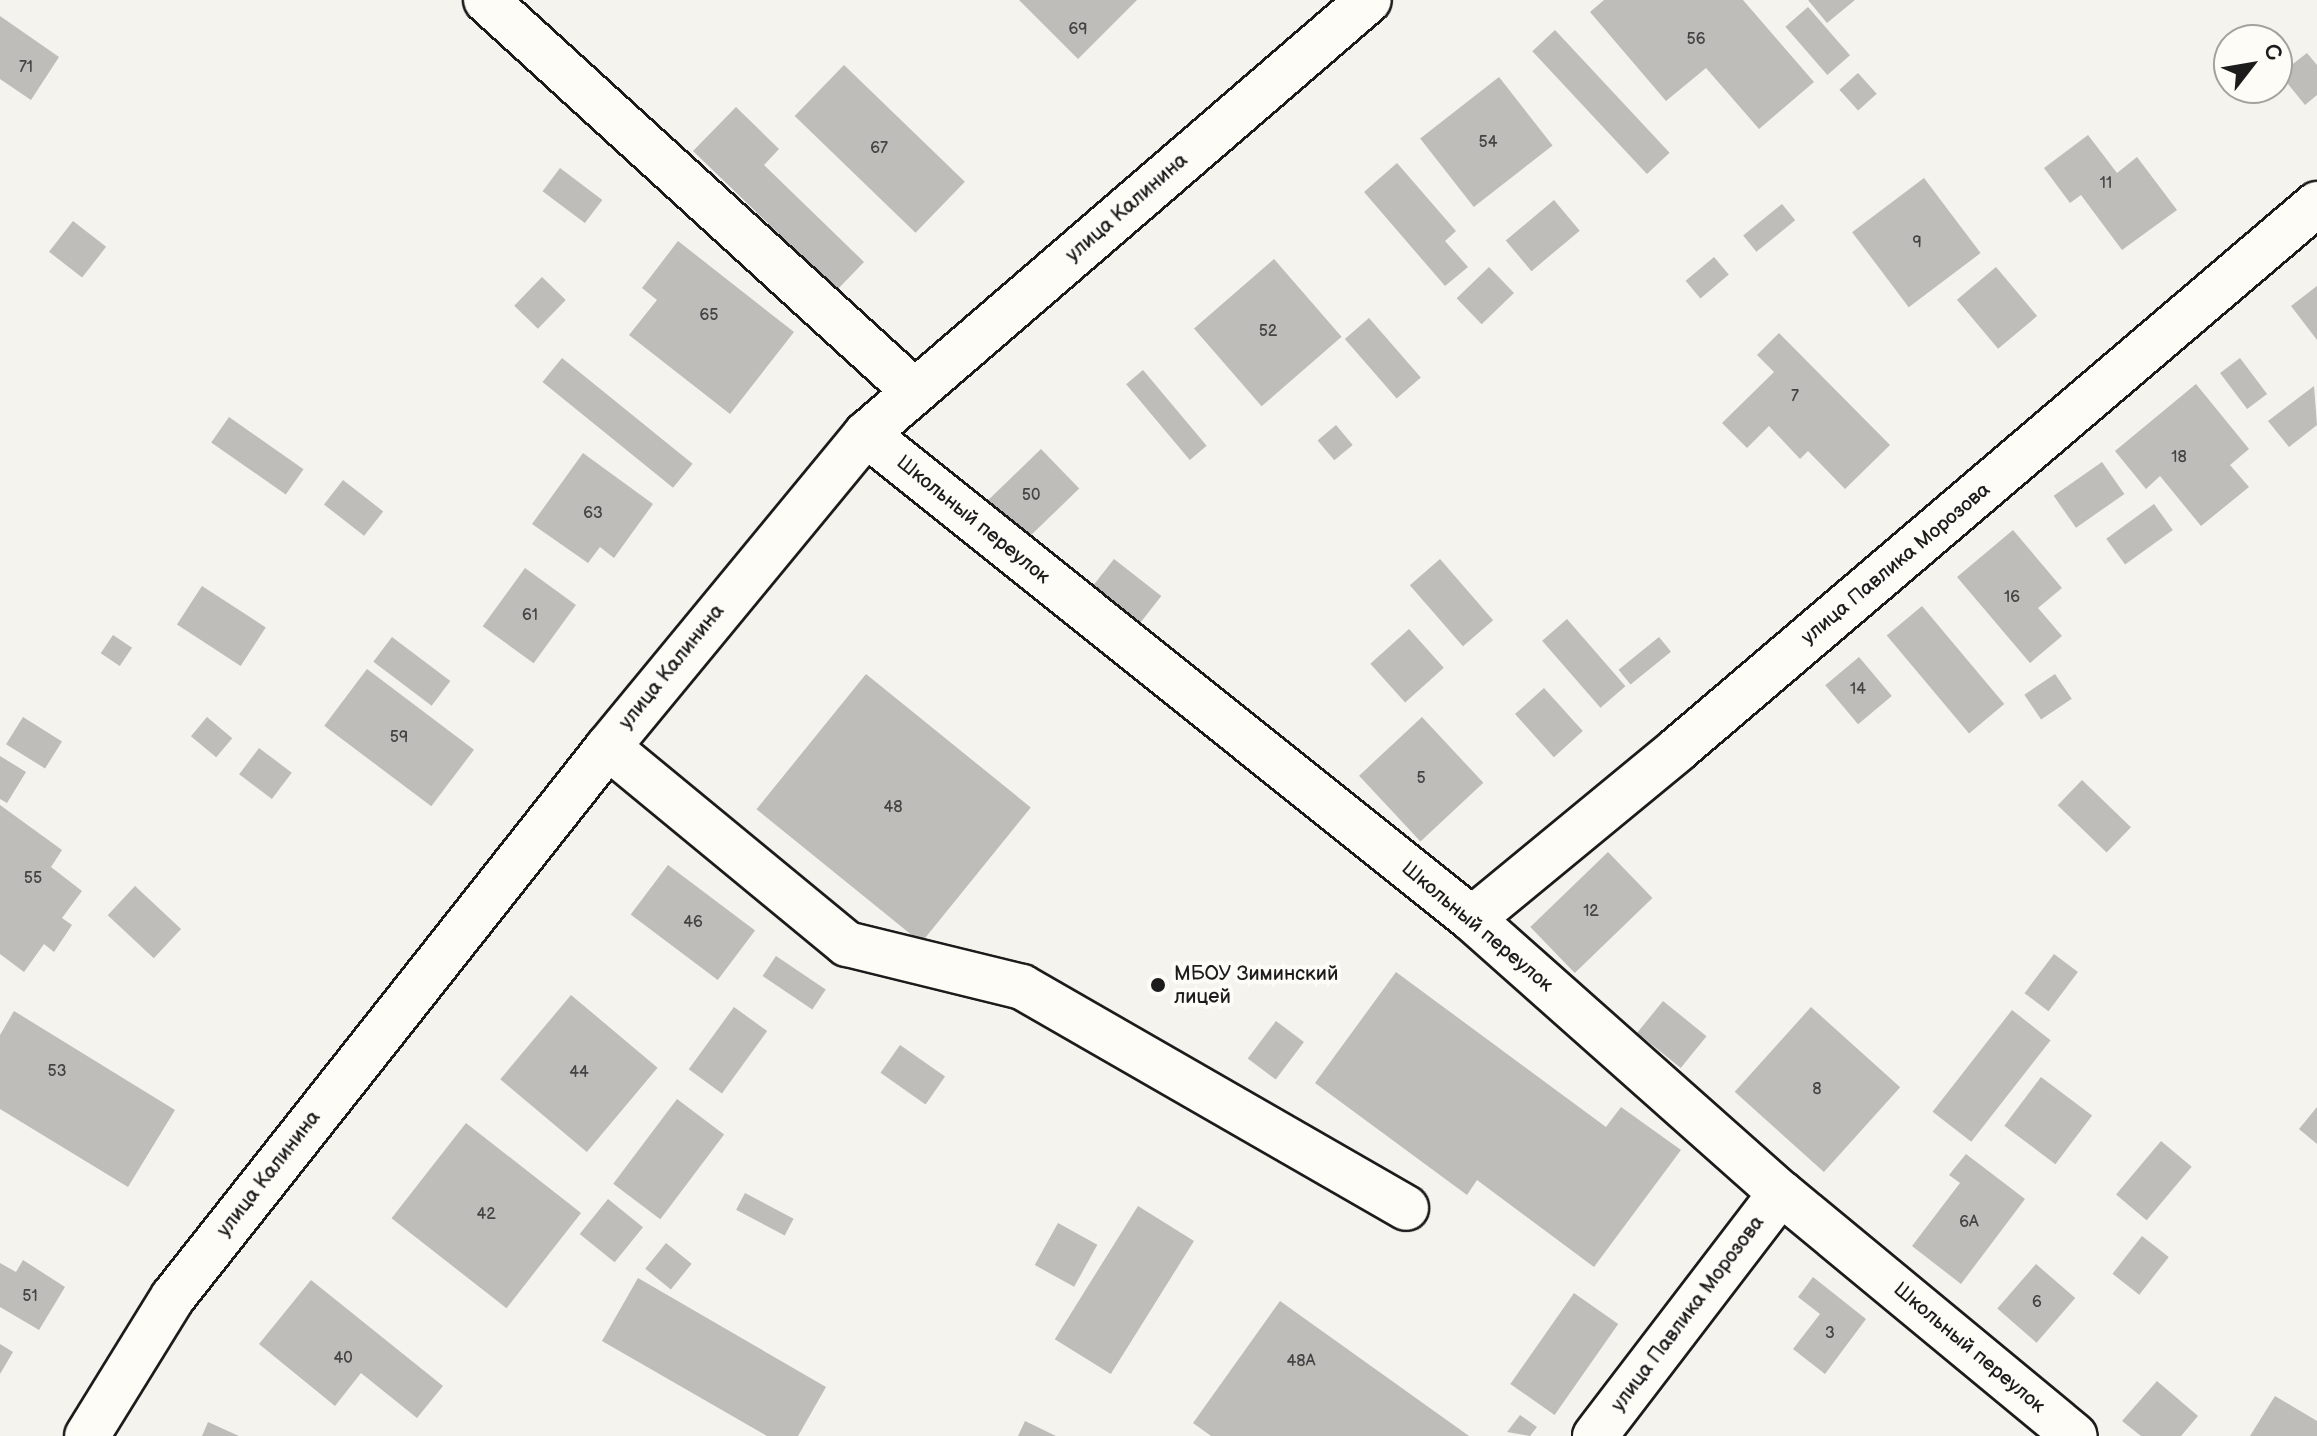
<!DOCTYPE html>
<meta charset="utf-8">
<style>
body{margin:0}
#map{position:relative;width:2317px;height:1436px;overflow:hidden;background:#f4f3ee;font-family:"Balsamiq Sans",sans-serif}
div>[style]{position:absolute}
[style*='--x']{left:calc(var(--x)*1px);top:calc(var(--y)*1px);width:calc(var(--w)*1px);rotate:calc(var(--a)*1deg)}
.building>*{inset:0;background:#bebdba;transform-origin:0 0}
.roads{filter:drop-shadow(2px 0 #1c1c1c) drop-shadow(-2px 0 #1c1c1c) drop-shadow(0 2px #1c1c1c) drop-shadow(0 -2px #1c1c1c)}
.minor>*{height:44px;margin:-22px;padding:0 22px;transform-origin:22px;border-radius:22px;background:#fdfcf7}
.dots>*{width:22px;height:22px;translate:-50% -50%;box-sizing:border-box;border:4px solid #fdfcf7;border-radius:50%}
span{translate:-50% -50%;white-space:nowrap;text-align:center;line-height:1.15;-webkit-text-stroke:8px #fdfcf7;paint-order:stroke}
.number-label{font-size:16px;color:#444}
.number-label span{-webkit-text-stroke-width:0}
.street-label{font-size:20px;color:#1c1c1c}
.poi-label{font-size:20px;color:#1c1c1c}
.left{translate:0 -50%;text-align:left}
.north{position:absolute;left:2213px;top:24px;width:80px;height:80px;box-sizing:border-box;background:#fdfcf7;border:2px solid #a3a29f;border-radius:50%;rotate:59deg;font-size:22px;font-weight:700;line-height:32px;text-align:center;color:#1c1c1c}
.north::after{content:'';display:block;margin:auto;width:28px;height:36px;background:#1c1c1c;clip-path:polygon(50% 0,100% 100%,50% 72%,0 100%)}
</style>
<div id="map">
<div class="building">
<div style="clip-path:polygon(1019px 0,1137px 0,1078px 59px)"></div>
<div style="clip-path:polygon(1604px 0,1743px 0,1814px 82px,1759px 129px,1706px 68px,1666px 101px,1590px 12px)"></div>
<div style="clip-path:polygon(1808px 0,1855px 0,1827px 23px)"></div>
<div style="left:1808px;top:7px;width:64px;height:30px;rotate:49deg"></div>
<div style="clip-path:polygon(0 16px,59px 57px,31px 100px,0 79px)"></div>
<div style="left:1555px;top:30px;width:168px;height:31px;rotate:47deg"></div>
<div style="clip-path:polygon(2307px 53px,2317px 65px,2317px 95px,2305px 105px,2280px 74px)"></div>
<div style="left:844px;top:65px;width:168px;height:71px;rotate:44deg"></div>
<div style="left:1858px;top:73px;width:28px;height:25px;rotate:48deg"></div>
<div style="left:1499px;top:77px;width:87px;height:100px;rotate:52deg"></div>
<div style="clip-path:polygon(736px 107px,779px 149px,764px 165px,864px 262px,837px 290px,693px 151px)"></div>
<div style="clip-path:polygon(2088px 135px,2117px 173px,2137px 157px,2177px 210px,2122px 250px,2081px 195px,2070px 203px,2044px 168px)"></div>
<div style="clip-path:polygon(1397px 163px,1456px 231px,1445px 241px,1468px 267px,1445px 286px,1364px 192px)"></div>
<div style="left:560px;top:168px;width:53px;height:29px;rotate:37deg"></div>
<div style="left:1924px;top:178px;width:94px;height:90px;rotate:53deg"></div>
<div style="left:1554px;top:200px;width:40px;height:63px;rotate:50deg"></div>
<div style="left:1782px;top:204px;width:21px;height:50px;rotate:51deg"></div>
<div style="left:73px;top:221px;width:42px;height:39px;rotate:38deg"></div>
<div style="clip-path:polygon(678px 241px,794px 332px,730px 414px,629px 335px,657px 300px,642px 288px)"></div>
<div style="left:1714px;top:257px;width:23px;height:37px;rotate:50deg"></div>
<div style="left:1274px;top:259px;width:103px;height:106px;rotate:49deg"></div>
<div style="left:1489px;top:267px;width:36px;height:45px;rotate:46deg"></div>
<div style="left:1996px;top:267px;width:64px;height:51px;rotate:50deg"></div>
<div style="left:542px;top:277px;width:33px;height:40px;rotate:44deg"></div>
<div style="clip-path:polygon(2317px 286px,2317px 340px,2291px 306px)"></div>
<div style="left:1369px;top:318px;width:79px;height:32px;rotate:49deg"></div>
<div style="clip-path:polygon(1779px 333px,1890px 445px,1845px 489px,1808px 451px,1800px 459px,1769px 426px,1747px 448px,1722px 423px,1774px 372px,1757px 355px)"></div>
<div style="left:562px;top:358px;width:168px;height:31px;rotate:39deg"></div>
<div style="left:2240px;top:358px;width:45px;height:25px;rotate:53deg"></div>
<div style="left:1143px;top:370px;width:99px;height:22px;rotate:50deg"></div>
<div style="clip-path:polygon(2196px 384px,2249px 449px,2230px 465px,2249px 487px,2201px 526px,2160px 476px,2146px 489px,2115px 451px)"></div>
<div style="clip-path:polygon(2314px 386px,2317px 425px,2289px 447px,2268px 421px)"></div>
<div style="left:229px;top:417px;width:91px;height:31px;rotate:35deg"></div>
<div style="left:1336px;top:425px;width:26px;height:24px;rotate:50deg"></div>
<div style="left:1041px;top:449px;width:55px;height:79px;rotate:46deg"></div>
<div style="clip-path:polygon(583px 453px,653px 504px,614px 558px,600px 547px,588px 563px,532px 524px)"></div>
<div style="left:2102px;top:462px;width:39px;height:59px;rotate:55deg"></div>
<div style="left:343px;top:480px;width:51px;height:31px;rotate:38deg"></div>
<div style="left:2154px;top:504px;width:32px;height:59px;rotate:54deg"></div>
<div style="clip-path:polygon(2013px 530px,2062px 588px,2038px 608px,2062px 636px,2030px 663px,1957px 577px)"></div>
<div style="left:1114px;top:559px;width:60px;height:35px;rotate:38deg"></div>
<div style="left:1440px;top:559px;width:81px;height:40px;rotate:49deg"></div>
<div style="left:525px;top:568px;width:63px;height:72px;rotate:36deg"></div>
<div style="left:202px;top:586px;width:76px;height:46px;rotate:33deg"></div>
<div style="left:1922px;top:606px;width:128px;height:46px;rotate:50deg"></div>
<div style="left:1567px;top:619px;width:89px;height:33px;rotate:49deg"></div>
<div style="left:1409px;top:629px;width:52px;height:52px;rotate:48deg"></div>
<div style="left:113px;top:635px;width:23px;height:22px;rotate:34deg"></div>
<div style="left:392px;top:637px;width:73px;height:31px;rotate:37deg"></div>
<div style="left:1659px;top:637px;width:19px;height:52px;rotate:51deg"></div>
<div style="left:1859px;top:657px;width:51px;height:44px;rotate:50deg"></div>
<div style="left:367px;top:669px;width:134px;height:71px;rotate:37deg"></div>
<div style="left:866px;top:674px;width:212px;height:174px;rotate:39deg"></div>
<div style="left:2055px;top:674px;width:30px;height:37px;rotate:56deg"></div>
<div style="left:1544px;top:688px;width:58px;height:39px;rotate:48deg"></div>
<div style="left:23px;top:717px;width:46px;height:32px;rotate:32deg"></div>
<div style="left:207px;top:717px;width:33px;height:25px;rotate:40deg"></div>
<div style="left:1422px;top:717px;width:90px;height:86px;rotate:47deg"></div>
<div style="left:259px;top:748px;width:41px;height:33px;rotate:37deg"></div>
<div style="clip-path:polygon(0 756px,26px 772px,7px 803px,0 799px)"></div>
<div style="left:2082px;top:780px;width:68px;height:35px;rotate:44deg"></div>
<div style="clip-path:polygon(0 805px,62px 850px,51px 867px,82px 891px,62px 918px,72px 925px,54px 952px,44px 944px,24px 972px,0 954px)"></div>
<div style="left:1608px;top:852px;width:64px;height:108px;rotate:46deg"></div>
<div style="left:668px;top:865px;width:109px;height:62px;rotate:37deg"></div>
<div style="left:135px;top:886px;width:63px;height:40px;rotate:43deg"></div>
<div style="left:2054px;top:954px;width:30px;height:49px;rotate:37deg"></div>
<div style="left:776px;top:956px;width:60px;height:24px;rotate:34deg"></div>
<div style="clip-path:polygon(1396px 972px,1606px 1127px,1621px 1107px,1681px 1150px,1594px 1267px,1477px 1180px,1467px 1195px,1315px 1083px)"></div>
<div style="left:571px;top:995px;width:113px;height:110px;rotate:40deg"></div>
<div style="left:1663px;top:1001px;width:56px;height:41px;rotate:39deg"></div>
<div style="left:734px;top:1007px;width:41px;height:77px;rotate:36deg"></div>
<div style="left:1811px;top:1007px;width:120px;height:114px;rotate:42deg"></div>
<div style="left:2012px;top:1010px;width:49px;height:129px;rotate:38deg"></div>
<div style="clip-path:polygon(14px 1011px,175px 1110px,128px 1187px,0 1109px,0 1035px)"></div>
<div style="left:1276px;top:1021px;width:35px;height:47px;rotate:37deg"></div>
<div style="left:900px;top:1045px;width:55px;height:34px;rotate:35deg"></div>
<div style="left:2041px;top:1077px;width:64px;height:61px;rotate:37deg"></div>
<div style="left:677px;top:1099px;width:59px;height:106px;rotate:37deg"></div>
<div style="clip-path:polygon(2317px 1107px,2317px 1144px,2299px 1129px)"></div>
<div style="left:466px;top:1123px;width:146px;height:121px;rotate:38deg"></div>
<div style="left:2161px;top:1141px;width:40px;height:70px;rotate:40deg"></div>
<div style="clip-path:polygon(1966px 1154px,2025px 1199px,1961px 1284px,1912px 1246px,1960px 1183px,1949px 1175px)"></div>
<div style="left:745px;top:1193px;width:55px;height:19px;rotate:28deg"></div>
<div style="left:608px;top:1199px;width:45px;height:45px;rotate:39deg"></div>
<div style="left:1138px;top:1206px;width:66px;height:157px;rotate:32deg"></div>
<div style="left:1058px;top:1223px;width:45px;height:48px;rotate:29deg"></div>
<div style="left:2142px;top:1236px;width:34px;height:48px;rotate:38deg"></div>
<div style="left:666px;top:1243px;width:33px;height:33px;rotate:39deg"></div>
<div style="clip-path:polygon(23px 1260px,65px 1287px,39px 1330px,0 1307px,0 1263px,16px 1272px)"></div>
<div style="left:2036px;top:1264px;width:52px;height:59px;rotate:41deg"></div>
<div style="clip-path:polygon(1813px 1277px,1866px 1319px,1825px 1374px,1793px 1349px,1820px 1314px,1798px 1297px)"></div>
<div style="clip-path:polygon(638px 1278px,826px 1387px,798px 1436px,767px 1436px,602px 1341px)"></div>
<div style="clip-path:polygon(311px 1280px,443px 1386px,417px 1418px,361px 1373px,335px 1406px,259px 1344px)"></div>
<div style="left:1574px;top:1293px;width:54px;height:111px;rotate:35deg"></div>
<div style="clip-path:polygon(1280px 1301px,1469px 1436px,1211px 1436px,1193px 1423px)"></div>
<div style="clip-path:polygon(0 1344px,13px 1352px,0 1374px)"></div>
<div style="clip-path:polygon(2157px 1381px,2198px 1416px,2181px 1436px,2141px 1436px,2122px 1421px)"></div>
<div style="clip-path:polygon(2275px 1396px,2317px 1421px,2317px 1436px,2250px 1436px)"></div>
<div style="clip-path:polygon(1520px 1415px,1537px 1427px,1530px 1436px,1507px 1432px)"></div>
<div style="clip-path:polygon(1025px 1421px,1056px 1436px,1018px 1436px)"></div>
<div style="clip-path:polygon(208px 1422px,239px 1436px,202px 1436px)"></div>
</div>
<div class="roads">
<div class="minor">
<div style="--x:486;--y:0;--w:580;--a:42.41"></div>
<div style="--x:866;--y:434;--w:776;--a:38.67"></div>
<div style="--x:1472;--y:919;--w:413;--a:41.6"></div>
<div style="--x:1781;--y:1193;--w:381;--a:39.6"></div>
<div style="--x:608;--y:747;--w:310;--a:39.5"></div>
<div style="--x:847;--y:944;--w:180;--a:13.8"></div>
<div style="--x:1022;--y:987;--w:443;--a:29.9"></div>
<div style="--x:1472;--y:919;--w:267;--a:-39.5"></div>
<div style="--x:1678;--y:749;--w:840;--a:-40.46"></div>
<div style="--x:87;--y:1436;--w:163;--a:-58.3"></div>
<div style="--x:173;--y:1297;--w:701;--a:-51.66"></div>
<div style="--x:608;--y:747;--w:406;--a:-50.5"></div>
<div style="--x:866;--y:434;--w:664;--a:-40.79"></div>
<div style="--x:1595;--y:1436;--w:306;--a:-52.6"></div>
</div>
</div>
<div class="dots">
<div style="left:1158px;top:985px;background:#1c1c1c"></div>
</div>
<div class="number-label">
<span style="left:1078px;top:30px">69</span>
<span style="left:1696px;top:40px">56</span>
<span style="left:26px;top:68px">71</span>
<span style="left:1488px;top:143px">54</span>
<span style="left:879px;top:149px">67</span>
<span style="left:2106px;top:184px">11</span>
<span style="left:1917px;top:243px">9</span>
<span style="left:709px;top:316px">65</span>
<span style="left:1268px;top:332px">52</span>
<span style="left:1795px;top:397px">7</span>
<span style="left:2179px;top:458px">18</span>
<span style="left:1031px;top:496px">50</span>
<span style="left:593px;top:514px">63</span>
<span style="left:2012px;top:598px">16</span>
<span style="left:530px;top:616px">61</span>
<span style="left:1858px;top:690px">14</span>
<span style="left:399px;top:738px">59</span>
<span style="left:1421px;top:779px">5</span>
<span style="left:893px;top:808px">48</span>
<span style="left:33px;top:879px">55</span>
<span style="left:1591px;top:912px">12</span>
<span style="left:693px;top:923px">46</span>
<span style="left:57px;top:1072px">53</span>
<span style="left:579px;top:1073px">44</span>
<span style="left:1817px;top:1090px">8</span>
<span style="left:486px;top:1215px">42</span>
<span style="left:1969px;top:1223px">6А</span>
<span style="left:30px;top:1297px">51</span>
<span style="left:2037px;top:1303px">6</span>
<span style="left:1830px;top:1334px">3</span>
<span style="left:343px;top:1359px">40</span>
<span style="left:1301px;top:1362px">48А</span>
</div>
<div class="street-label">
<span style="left:1127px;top:208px;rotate:-41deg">улица Калинина</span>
<span style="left:973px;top:520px;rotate:39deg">Школьный переулок</span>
<span style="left:1896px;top:564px;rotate:-40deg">улица Павлика Морозова</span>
<span style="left:672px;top:667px;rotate:-51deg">улица Калинина</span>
<span style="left:1477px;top:927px;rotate:40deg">Школьный переулок</span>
<span style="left:269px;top:1174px;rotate:-52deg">улица Калинина</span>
<span style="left:1688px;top:1314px;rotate:-53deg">улица Павлика Морозова</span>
<span style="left:1969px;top:1348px;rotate:40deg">Школьный переулок</span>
</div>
<div class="poi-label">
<span class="left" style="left:1174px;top:986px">МБОУ Зиминский<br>лицей</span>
</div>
<div class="north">С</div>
</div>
